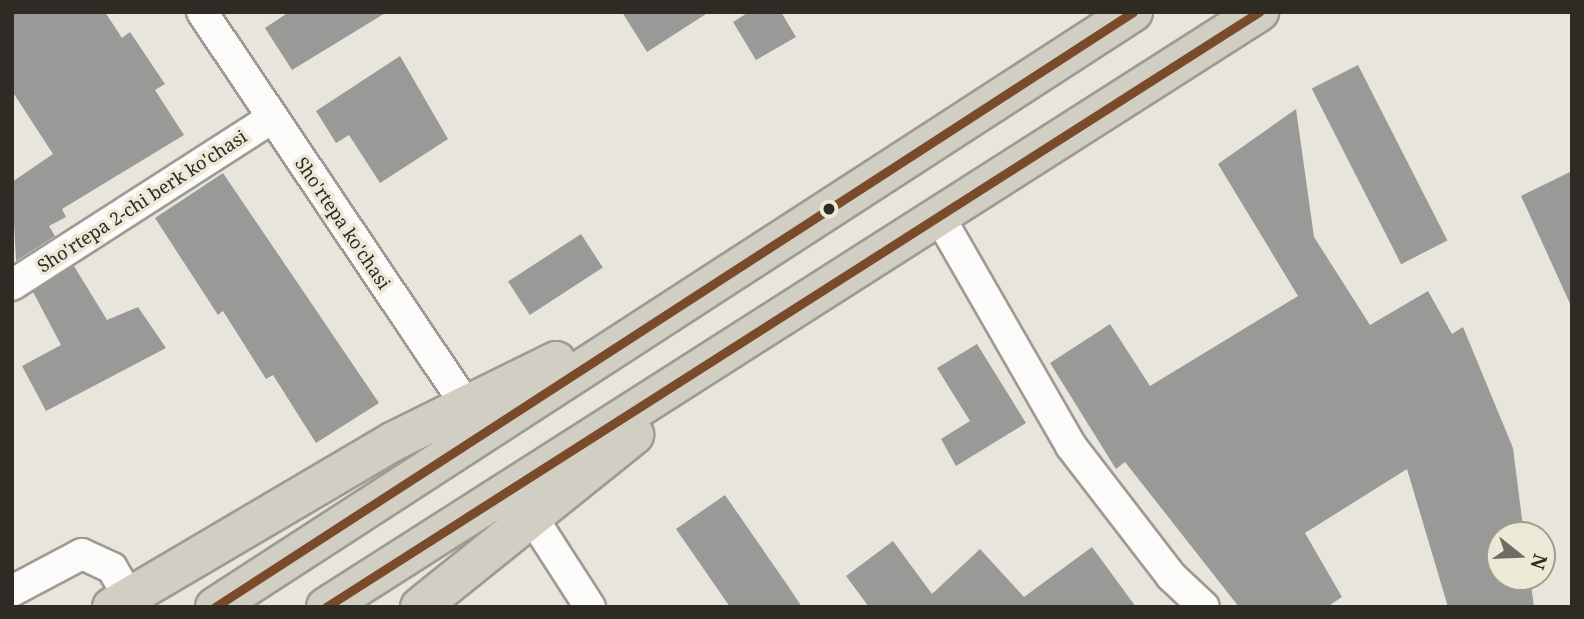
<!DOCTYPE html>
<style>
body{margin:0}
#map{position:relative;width:1584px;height:619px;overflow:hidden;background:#e8e6dc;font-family:"Noto Serif",serif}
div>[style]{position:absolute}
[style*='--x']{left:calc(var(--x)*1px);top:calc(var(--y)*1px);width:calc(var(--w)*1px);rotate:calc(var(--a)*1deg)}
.building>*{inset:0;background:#999a98;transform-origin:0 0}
.roads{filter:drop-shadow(2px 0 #9d9b93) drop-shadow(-2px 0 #9d9b93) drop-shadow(0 2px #9d9b93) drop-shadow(0 -2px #9d9b93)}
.street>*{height:30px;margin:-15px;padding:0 15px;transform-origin:15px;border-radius:15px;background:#fcfbfa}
.highway>*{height:38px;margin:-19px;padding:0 19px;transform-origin:19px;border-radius:19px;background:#d1cfc3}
.bus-1>*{height:9px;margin:-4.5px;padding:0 4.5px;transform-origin:4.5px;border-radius:4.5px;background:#7a4b2a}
.dots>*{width:19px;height:19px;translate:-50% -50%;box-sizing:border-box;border:4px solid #ede9d7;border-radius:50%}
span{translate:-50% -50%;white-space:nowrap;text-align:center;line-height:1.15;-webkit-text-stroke:7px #ede9d7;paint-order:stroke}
.street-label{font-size:18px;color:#2d2b24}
.frame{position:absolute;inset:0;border:14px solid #2d2b24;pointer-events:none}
.north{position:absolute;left:1486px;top:521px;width:70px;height:70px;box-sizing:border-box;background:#ede9d7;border:2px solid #a09d8f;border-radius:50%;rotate:108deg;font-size:19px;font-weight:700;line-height:28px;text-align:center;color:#2d2b24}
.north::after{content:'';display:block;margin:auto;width:24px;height:32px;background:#6e6c64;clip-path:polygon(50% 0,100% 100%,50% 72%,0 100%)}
</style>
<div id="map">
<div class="building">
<div style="clip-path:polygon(12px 12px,105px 12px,122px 38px,130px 32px,165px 84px,155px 90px,184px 135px,62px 209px,66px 217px,49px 226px,55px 236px,16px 261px,12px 182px,53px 154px,12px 91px)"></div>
<div style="clip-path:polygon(289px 12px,387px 12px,292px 70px,265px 28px)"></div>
<div style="clip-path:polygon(622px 12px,709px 12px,647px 52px)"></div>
<div style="clip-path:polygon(749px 12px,781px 12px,796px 37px,756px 60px,733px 22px)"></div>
<div style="clip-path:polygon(400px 56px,448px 139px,380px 183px,349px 135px,336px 143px,316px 111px)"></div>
<div style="left:1358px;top:65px;width:197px;height:52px;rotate:63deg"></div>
<div style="clip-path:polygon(1296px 109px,1314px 237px,1370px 325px,1428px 291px,1452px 334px,1463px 327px,1513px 448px,1524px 535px,1500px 535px,1500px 577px,1530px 577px,1534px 607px,1448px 607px,1407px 469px,1305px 533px,1342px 597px,1327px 607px,1239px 607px,1125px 462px,1116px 469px,1050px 363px,1110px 324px,1150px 386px,1298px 296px,1218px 164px)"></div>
<div style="clip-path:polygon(1572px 171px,1572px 308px,1521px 196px)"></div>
<div style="clip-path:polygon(223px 173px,379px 403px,316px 443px,273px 375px,266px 379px,223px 311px,218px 315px,155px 218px)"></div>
<div style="left:581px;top:234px;width:40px;height:87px;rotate:57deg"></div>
<div style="clip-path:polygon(74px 266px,107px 320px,138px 307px,166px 348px,46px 411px,22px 366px,61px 345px,33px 292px)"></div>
<div style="clip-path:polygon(977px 344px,1026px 423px,956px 466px,941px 439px,970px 421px,937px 368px)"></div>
<div style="clip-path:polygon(725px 495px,788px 586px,802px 607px,730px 607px,676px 529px)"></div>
<div style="clip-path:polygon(893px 541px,932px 594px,980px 549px,1024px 597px,1092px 547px,1136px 607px,869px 607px,846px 576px)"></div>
</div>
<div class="roads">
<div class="street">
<div style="--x:202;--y:12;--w:494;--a:56.1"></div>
<div style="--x:940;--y:218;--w:263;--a:60.1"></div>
<div style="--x:1071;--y:446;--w:164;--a:52.4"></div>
<div style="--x:1171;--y:576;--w:45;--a:43.2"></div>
<div style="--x:12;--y:285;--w:309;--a:-32.7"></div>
<div style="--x:521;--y:500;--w:127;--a:57.2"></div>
<div style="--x:12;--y:591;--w:79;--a:-27.9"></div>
<div style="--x:82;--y:554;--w:33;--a:25"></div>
<div style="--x:112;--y:568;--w:32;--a:60"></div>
</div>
<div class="highway">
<div style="--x:112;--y:607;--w:325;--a:-30.5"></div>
<div style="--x:392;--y:442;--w:183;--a:-26.3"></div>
<div style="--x:215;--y:607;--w:1094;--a:-32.95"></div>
<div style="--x:326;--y:607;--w:1107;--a:-32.53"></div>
<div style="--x:420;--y:607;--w:275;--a:-38.8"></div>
</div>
</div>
<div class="bus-1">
<div style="--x:215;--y:607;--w:1094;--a:-32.95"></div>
<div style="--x:326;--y:607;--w:1107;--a:-32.53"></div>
</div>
<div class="dots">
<div style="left:829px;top:209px;background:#2d2b24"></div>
</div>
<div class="street-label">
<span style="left:142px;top:201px;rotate:-33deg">Sho'rtepa 2-chi berk ko'chasi</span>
<span style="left:343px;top:223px;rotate:56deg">Sho'rtepa ko'chasi</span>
</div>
<div class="frame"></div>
<div class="north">N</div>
</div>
